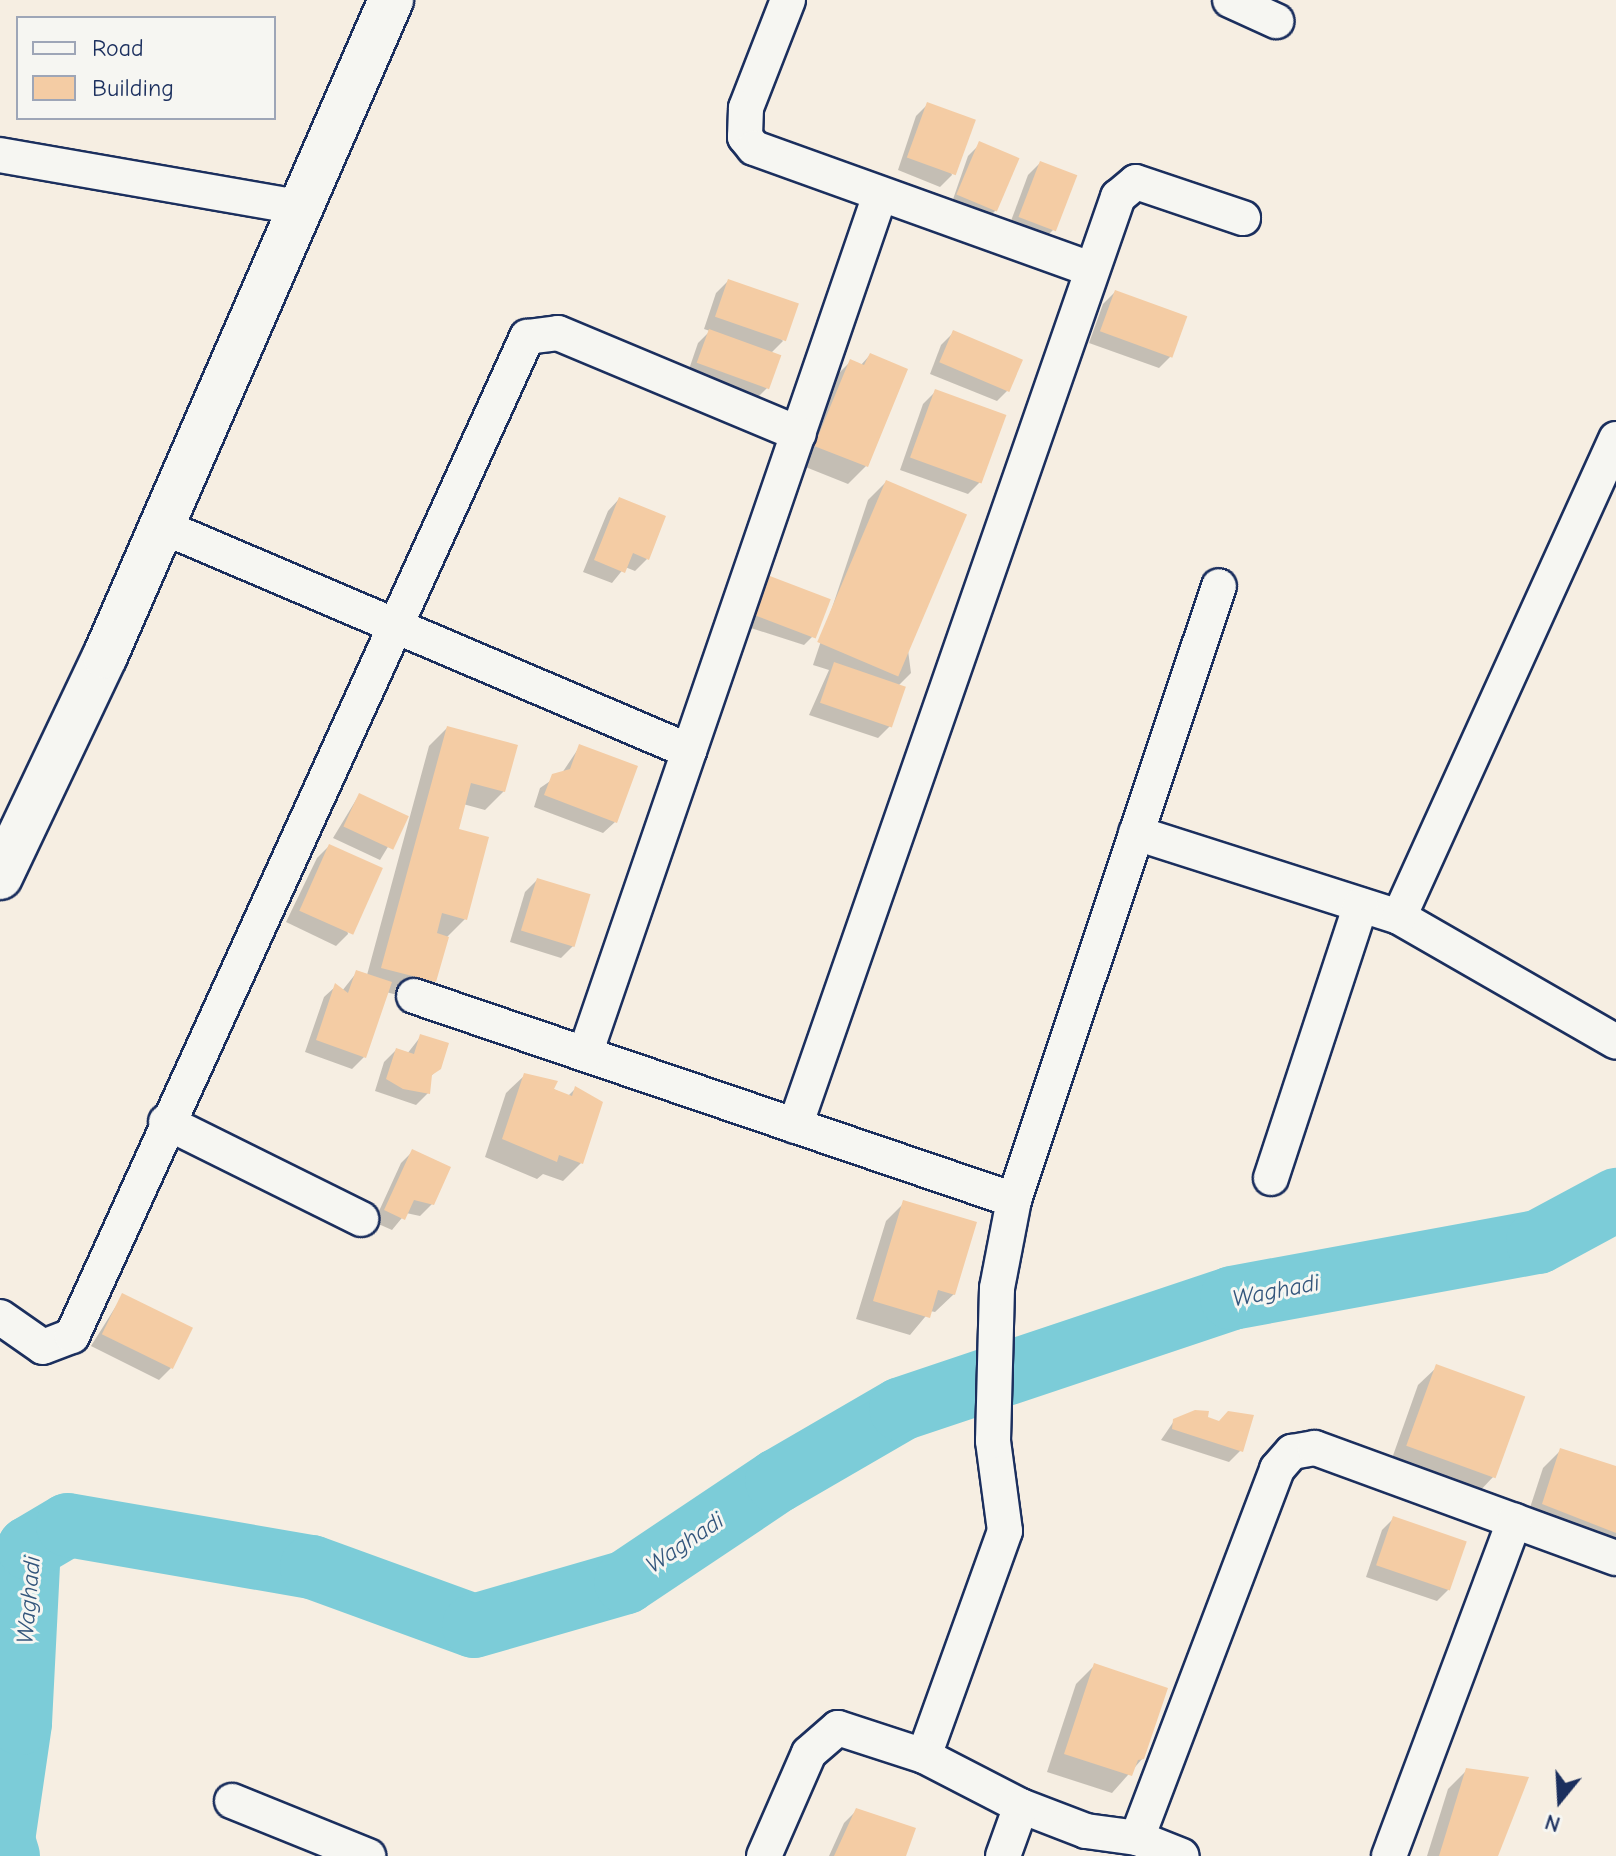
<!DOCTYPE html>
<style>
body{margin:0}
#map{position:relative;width:1616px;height:1856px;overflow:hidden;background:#f6eee2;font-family:"Comic Neue",sans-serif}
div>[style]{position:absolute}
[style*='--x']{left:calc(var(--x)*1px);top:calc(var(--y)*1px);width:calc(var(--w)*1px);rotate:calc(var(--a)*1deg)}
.shadow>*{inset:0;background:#0003}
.river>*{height:64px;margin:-32px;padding:0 32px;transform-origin:32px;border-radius:32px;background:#7cccd8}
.building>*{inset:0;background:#f4cca4;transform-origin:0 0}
.roads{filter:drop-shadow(2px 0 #1b2f5e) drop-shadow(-2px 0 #1b2f5e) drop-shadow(0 2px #1b2f5e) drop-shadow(0 -2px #1b2f5e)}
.street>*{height:34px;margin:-17px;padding:0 17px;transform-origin:17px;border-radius:17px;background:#f6f6f2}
.secondary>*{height:44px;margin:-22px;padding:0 22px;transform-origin:22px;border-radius:22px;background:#f6f6f2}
span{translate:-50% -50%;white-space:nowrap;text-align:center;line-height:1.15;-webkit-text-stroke:6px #f6f6f2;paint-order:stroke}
.water-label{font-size:24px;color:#33567c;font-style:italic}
.legend{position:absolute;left:16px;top:16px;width:260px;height:104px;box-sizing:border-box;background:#f6f6f2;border:2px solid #9ea6b7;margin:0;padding:10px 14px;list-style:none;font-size:24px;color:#1b2f5e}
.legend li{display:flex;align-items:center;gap:16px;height:40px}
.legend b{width:40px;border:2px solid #9ea6b7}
.north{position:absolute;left:1520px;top:1760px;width:80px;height:80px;-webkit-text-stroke:6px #f6f6f2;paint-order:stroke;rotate:198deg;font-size:22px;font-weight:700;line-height:32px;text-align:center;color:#1b2f5e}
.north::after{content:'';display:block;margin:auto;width:28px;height:36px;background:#1b2f5e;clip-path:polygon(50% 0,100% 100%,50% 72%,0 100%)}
</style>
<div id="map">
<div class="shadow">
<div style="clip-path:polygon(928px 104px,952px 175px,940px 187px,898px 170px,916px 116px)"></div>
<div style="clip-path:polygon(980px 144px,998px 208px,986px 220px,950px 208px,968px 156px)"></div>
<div style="clip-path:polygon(1040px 163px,1054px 229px,1042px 241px,1008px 229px,1028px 175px)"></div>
<div style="clip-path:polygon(728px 281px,783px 341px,771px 353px,779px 356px,768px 387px,756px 399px,687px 375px,698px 343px,710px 331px,704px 329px,716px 293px)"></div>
<div style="clip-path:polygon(1115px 292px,1171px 356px,1159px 368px,1089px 343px,1103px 304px)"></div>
<div style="clip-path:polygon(953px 333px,1009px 389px,997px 401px,930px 374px,941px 345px)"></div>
<div style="clip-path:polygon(870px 355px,866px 466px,848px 484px,798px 464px,832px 380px,850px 362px,860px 366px)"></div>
<div style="clip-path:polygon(935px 392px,980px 482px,968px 494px,900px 470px,923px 404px)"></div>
<div style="clip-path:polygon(886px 482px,911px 673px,898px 686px,890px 726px,878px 738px,809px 715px,829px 670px,813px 665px,868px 500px)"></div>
<div style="clip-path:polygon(619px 499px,647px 559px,635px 571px,625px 567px,612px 583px,583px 572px,608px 511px)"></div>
<div style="clip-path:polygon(745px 586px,816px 633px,804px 645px,732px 622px)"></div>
<div style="clip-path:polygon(447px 728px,504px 791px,485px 810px,463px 804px,456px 830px,465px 919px,446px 938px,434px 981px,416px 1000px,386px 992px,364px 1057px,352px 1069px,305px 1052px,324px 997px,336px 986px,342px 991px,357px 972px,367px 975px,429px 746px)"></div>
<div style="clip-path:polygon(580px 746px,615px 822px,603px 833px,534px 807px,540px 788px,562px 773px)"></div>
<div style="clip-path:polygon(359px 795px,406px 817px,380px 860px,333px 838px)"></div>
<div style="clip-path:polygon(329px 846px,348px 934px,336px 946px,286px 922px,317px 858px)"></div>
<div style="clip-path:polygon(537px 880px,573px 946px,561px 958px,510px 942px,525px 892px)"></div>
<div style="clip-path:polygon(421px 1036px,439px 1068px,430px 1077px,428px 1093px,416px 1105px,375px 1091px,384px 1062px,396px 1050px,407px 1054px)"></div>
<div style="clip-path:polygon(525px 1075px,568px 1096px,576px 1088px,581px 1163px,563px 1181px,543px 1174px,537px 1179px,485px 1157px,506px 1093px)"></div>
<div style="clip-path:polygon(413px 1151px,432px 1204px,420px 1216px,406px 1213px,392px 1230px,374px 1222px,401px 1163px)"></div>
<div style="clip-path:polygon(904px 1203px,954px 1294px,935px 1312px,930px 1311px,910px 1335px,856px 1319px,886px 1221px)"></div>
<div style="clip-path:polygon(123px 1295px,171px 1368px,159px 1380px,91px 1346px)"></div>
<div style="clip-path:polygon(1437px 1367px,1494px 1476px,1476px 1495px,1390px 1464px,1418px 1385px)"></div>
<div style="clip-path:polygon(1206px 1418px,1241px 1450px,1229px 1462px,1161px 1440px,1174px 1421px)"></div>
<div style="clip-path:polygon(1561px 1450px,1616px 1468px,1616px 1549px,1525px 1523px,1543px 1468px)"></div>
<div style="clip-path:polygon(1394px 1518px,1449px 1589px,1437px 1601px,1366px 1577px,1382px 1530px)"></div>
<div style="clip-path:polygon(1094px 1666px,1143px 1758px,1112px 1793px,1047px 1772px,1076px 1684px)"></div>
<div style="clip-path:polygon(1467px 1770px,1495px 1856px,1427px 1856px,1448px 1789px)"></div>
<div style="clip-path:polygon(856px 1811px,904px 1856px,829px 1856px,844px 1823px)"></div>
</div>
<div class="river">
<div style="--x:8;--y:1856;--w:17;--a:-107"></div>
<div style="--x:3;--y:1840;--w:118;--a:-81.7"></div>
<div style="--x:20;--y:1723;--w:175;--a:-87.1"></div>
<div style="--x:29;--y:1548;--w:45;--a:-30.5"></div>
<div style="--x:68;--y:1525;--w:248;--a:9.8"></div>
<div style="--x:312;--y:1567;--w:172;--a:20"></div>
<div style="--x:474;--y:1626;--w:158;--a:-16.1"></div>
<div style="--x:626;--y:1582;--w:182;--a:-33.8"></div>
<div style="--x:777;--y:1481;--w:143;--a:-30.1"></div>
<div style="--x:901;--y:1409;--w:349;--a:-18.5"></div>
<div style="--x:1232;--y:1298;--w:311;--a:-10.4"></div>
<div style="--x:1538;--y:1242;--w:89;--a:-28.3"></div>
</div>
<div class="building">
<div style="left:927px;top:102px;width:52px;height:59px;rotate:20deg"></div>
<div style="left:979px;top:141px;width:44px;height:58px;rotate:23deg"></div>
<div style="left:1040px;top:161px;width:40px;height:60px;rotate:21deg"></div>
<div style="left:728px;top:279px;width:75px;height:40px;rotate:19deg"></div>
<div style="left:1115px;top:290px;width:77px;height:44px;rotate:20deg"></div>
<div style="left:709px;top:329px;width:77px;height:36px;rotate:20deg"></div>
<div style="left:953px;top:330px;width:76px;height:35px;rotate:23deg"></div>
<div style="clip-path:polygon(870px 353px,908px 369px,868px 467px,814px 446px,850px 359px,864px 365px)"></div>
<div style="left:935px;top:389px;width:76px;height:73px;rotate:20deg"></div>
<div style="left:886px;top:480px;width:88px;height:176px;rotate:23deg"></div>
<div style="clip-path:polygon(619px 497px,666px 516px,649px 560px,633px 553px,625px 573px,594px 560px)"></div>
<div style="left:757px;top:571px;width:79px;height:42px;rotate:21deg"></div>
<div style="left:834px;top:662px;width:76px;height:43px;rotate:19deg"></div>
<div style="clip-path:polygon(447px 726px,518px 745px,505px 792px,471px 783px,459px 829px,489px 837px,467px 920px,442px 913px,437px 933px,449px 937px,436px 982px,381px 968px)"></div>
<div style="clip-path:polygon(579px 744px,638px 766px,617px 823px,544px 795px,552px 774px,570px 769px)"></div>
<div style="left:359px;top:793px;width:55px;height:37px;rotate:25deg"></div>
<div style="left:329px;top:844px;width:59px;height:73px;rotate:24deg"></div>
<div style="left:537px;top:878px;width:56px;height:55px;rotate:17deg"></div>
<div style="clip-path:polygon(356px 970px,392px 982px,366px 1058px,316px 1040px,335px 983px,348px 993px)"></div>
<div style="clip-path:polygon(420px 1034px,449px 1043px,441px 1069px,432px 1075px,430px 1094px,403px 1089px,386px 1079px,396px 1048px,414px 1054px)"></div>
<div style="clip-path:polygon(524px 1073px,558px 1081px,554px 1089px,572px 1096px,575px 1086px,603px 1102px,583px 1164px,559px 1155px,557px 1162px,502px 1139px)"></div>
<div style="clip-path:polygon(412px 1149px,451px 1167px,434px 1205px,414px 1200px,405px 1220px,384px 1210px)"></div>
<div style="clip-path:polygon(903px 1200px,977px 1222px,955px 1295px,938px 1290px,930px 1318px,873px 1301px)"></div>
<div style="left:122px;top:1293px;width:79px;height:46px;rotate:26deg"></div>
<div style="left:1436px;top:1364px;width:95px;height:87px;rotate:20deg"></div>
<div style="clip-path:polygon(1195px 1410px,1209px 1411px,1208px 1417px,1219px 1421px,1228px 1411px,1254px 1415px,1243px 1452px,1172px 1429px,1173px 1419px)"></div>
<div style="clip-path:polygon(1560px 1448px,1616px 1466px,1616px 1533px,1542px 1504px)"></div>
<div style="left:1393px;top:1516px;width:78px;height:52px;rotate:19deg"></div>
<div style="clip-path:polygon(1094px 1663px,1168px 1688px,1144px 1759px,1138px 1760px,1132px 1776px,1064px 1754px)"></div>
<div style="clip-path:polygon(1466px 1768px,1529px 1777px,1498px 1856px,1439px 1856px)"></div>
<div style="clip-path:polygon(856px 1808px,916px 1828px,906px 1856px,834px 1856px)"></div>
</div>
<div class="roads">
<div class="street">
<div style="--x:788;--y:0;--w:116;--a:111.3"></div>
<div style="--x:746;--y:108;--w:29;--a:92"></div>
<div style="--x:745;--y:137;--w:14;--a:51"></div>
<div style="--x:754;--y:148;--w:359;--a:19.8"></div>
<div style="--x:1230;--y:0;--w:51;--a:24.5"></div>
<div style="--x:0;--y:155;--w:303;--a:9.9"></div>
<div style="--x:161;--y:526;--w:574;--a:23.08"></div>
<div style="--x:1136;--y:833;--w:276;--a:17.7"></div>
<div style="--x:1399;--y:917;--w:250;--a:29.9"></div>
<div style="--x:1399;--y:917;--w:525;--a:-65.58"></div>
<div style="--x:414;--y:996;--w:634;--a:18.78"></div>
<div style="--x:1014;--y:1200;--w:647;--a:-71.54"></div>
<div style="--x:585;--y:1054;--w:908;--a:-71.05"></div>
<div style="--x:166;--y:1122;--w:218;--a:26.4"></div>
<div style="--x:795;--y:1126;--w:984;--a:-70.83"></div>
<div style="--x:1118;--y:197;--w:23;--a:-40"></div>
<div style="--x:1136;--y:182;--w:113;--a:18.6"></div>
<div style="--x:1271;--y:1178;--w:287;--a:-71.8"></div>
<div style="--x:0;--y:1317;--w:52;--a:34.9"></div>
<div style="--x:43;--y:1347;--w:31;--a:-21"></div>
<div style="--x:72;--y:1336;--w:1098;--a:-65.51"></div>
<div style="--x:527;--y:337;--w:31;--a:-7"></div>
<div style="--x:558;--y:333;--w:261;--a:22.7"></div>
<div style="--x:924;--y:1756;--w:239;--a:-70.2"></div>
<div style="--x:1005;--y:1531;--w:91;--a:-97.6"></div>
<div style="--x:993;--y:1441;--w:153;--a:-88.5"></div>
<div style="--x:997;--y:1288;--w:90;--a:-79.1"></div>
<div style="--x:232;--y:1801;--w:147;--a:22"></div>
<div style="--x:1137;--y:1838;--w:395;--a:-69.2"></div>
<div style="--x:1277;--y:1469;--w:23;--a:-49"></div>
<div style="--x:1292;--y:1452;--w:23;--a:-10"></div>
<div style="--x:1315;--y:1448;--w:320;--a:20.1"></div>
<div style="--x:764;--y:1856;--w:112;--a:-66.4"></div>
<div style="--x:809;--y:1753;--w:38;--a:-41"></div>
<div style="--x:838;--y:1728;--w:90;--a:18"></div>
<div style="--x:924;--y:1756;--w:109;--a:27.3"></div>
<div style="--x:1021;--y:1806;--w:70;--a:21"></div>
<div style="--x:1086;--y:1831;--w:51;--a:7.8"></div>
<div style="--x:1137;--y:1838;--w:48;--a:21.8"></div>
<div style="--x:1003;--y:1856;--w:53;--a:-70.2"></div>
<div style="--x:1389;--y:1856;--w:358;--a:-69.5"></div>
</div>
<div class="secondary">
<div style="--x:0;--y:877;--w:245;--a:-64.6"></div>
<div style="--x:105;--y:656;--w:716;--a:-66.44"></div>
</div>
</div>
<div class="water-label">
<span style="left:1276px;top:1291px;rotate:-11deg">Waghadi</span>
<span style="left:685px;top:1543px;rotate:-34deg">Waghadi</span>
<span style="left:29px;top:1600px;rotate:-85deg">Waghadi</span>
</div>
<ul class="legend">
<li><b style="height:10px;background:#f6f6f2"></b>Road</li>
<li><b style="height:22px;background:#f4cca4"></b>Building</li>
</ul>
<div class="north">N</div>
</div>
